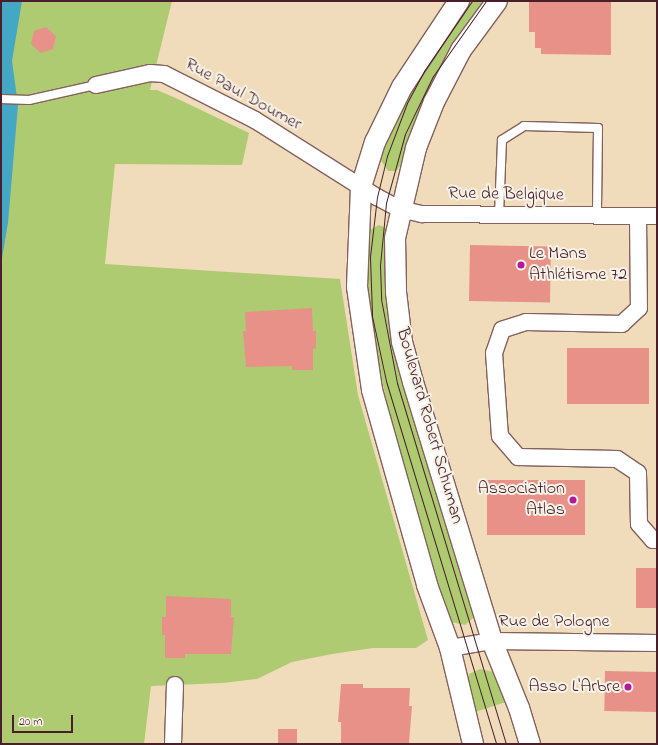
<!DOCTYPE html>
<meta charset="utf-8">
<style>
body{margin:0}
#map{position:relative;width:658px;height:745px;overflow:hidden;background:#f0dcbb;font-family:"Indie Flower",sans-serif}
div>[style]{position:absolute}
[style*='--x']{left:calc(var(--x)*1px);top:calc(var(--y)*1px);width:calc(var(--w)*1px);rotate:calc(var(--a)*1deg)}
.green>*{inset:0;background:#aecb72}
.water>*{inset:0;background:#44a7c4}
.building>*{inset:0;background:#e89188;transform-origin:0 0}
.roads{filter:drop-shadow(1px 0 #84615d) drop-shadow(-1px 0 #84615d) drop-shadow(0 1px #84615d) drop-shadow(0 -1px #84615d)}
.service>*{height:8px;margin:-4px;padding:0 4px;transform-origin:4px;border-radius:4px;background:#fff}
.minor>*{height:16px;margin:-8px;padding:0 8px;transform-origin:8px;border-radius:8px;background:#fff}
.tertiary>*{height:20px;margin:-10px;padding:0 10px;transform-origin:10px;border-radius:10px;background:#fff}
.tram>*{height:1px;margin:-0.5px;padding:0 0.5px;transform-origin:0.5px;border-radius:0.5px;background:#4a1f2b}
.dots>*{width:11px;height:11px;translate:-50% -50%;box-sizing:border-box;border:2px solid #f7f3e8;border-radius:50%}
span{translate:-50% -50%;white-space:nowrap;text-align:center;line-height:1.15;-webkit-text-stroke:4px #f7f3e8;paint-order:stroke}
.street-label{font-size:18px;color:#4a1f2b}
.poi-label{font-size:18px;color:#4a1f2b}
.left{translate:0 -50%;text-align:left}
.right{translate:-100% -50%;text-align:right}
.frame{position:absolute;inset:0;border:2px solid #4a1f2b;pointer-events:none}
.scale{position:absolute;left:12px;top:715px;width:61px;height:18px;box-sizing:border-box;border:2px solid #4a1f2b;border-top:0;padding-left:5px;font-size:12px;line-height:14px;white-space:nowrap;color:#4a1f2b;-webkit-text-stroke:3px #f7f3e8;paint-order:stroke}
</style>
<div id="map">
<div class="green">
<div style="clip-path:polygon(1px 1px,172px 1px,150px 90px,157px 90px,178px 99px,249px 133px,242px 165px,115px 164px,105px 264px,340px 279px,358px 395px,428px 640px,416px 648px,373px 648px,332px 654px,292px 662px,257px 679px,223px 683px,151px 686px,144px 744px,1px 744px)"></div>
<div style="clip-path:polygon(468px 1px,492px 1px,424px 101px,400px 166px,396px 171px,388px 171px,380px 159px,397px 107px)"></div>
<div style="clip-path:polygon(379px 225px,386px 228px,390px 233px,389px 273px,476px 610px,473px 618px,465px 625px,451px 622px,446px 615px,403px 471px,371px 334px,365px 282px,368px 231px)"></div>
<div style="clip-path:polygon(480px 669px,494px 672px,501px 685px,506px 702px,472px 713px,466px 683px,469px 674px)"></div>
</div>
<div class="water">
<div style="clip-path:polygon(1px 1px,22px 1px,12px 61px,18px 105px,8px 223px,1px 264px)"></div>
</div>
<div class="building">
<div style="clip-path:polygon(529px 1px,611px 1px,611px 55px,541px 54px,541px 48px,535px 48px,535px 32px,529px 32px)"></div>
<div style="clip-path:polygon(46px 27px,56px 36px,53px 49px,41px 53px,31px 44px,34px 31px)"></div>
<div style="left:470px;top:245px;width:81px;height:56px;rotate:1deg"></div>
<div style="clip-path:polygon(312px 308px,313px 331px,316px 331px,316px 348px,313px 349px,313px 370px,292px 370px,292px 366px,246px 367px,243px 331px,246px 331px,245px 312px)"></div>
<div style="left:567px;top:348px;width:82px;height:56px"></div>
<div style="left:487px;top:480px;width:98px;height:55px"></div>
<div style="left:636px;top:568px;width:21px;height:40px"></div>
<div style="clip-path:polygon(166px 596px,231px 599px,231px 617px,234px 617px,231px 654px,185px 654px,185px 658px,165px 658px,165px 635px,162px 635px,162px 617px,166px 617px)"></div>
<div style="left:605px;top:671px;width:52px;height:40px;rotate:1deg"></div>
<div style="clip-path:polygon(341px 684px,363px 684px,363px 688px,410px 688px,409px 706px,412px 706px,409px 743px,341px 744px,341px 722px,338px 722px)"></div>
<div style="left:278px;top:729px;width:19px;height:15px"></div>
</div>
<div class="roads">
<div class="service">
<div style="--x:1;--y:99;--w:28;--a:2"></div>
<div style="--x:29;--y:100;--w:69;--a:-12.6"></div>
<div style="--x:499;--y:215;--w:75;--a:-87.7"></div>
<div style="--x:502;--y:140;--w:26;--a:-32"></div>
<div style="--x:524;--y:126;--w:74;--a:1.5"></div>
<div style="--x:598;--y:128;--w:87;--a:90.7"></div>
</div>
<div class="minor">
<div style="--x:96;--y:85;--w:55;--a:-12.5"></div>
<div style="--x:150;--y:73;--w:14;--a:4"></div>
<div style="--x:164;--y:74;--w:102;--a:26.8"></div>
<div style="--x:255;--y:120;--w:144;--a:32.3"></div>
<div style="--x:377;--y:197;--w:26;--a:28"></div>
<div style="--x:400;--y:209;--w:23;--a:13"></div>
<div style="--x:422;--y:214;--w:235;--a:0.5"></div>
<div style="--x:638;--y:216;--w:92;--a:89.4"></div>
<div style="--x:639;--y:308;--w:23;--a:137"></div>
<div style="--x:622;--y:324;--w:96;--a:-178.8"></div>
<div style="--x:526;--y:322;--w:25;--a:162"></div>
<div style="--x:502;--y:330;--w:24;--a:109"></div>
<div style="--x:494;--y:353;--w:83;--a:85.9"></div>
<div style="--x:500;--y:436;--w:28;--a:49"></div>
<div style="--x:518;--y:457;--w:99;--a:1.2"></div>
<div style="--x:617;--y:459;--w:25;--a:34"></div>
<div style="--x:638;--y:473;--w:51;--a:88.9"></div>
<div style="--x:639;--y:524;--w:21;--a:49"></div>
<div style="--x:653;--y:540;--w:4;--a:0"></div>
<div style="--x:450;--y:648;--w:43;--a:-9.5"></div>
<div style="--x:492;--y:641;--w:165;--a:0.7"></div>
<div style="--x:173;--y:744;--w:59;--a:-88.1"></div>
</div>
<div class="tertiary">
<div style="--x:459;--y:1;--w:103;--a:123.5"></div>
<div style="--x:402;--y:87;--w:61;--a:116.1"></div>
<div style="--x:375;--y:142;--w:47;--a:107.3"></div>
<div style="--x:361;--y:187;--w:100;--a:92.3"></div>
<div style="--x:357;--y:287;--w:104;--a:81.7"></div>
<div style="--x:372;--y:390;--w:203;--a:74.2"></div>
<div style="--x:427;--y:585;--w:67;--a:69.9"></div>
<div style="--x:450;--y:648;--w:99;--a:76.5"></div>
<div style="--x:497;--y:1;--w:61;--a:126.3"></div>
<div style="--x:461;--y:50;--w:59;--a:117.4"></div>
<div style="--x:434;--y:102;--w:49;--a:111.4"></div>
<div style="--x:416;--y:148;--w:92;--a:103.1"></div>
<div style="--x:395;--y:238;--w:54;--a:88.9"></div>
<div style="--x:396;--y:292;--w:50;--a:83.2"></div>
<div style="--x:402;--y:342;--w:41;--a:74.6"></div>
<div style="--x:413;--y:382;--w:271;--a:73"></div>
<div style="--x:492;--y:641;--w:72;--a:68.1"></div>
<div style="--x:519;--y:708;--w:38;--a:73"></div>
</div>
</div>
<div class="tram">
<div style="--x:472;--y:1;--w:85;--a:124.4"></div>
<div style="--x:424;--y:71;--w:36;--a:118"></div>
<div style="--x:407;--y:103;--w:57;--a:110.7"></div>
<div style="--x:387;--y:156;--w:42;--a:103.7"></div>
<div style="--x:377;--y:197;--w:60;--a:96.7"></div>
<div style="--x:370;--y:257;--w:28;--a:88"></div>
<div style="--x:371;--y:285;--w:31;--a:88"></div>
<div style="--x:372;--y:316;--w:66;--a:77.8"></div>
<div style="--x:386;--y:381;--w:379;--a:73.1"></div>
<div style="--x:486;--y:1;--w:92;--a:125.2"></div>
<div style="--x:433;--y:76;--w:64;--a:115.8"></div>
<div style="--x:405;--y:134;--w:72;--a:105.4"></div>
<div style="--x:386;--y:203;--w:62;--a:95.5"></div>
<div style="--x:380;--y:265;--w:34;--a:88"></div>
<div style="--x:381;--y:299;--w:86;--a:79.2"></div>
<div style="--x:397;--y:383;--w:377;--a:73.2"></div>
</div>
<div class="dots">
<div style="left:521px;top:265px;background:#b5179e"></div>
<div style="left:573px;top:500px;background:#b5179e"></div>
<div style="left:628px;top:687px;background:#b5179e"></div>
</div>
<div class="street-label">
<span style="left:243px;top:95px;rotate:29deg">Rue Paul Doumer</span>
<span style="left:506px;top:195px;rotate:1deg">Rue de Belgique</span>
<span style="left:429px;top:426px;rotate:74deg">Boulevard Robert Schuman</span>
<span style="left:554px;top:622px">Rue de Pologne</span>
</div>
<div class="poi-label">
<span class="left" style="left:529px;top:265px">Le Mans<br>Athlétisme 72</span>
<span class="right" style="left:565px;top:500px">Association<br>Atlas</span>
<span class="right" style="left:620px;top:687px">Asso L'Arbre</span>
</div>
<div class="frame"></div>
<div class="scale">20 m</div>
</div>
